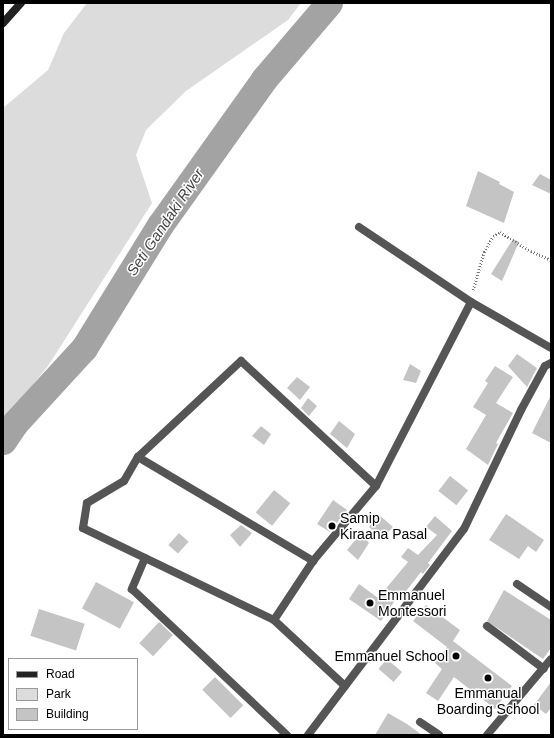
<!DOCTYPE html>
<style>
body{margin:0}
#map{position:relative;width:554px;height:738px;overflow:hidden;background:#fff;font-family:Helvetica,sans-serif}
div>[style]{position:absolute}
[style*='--x']{left:calc(var(--x)*1px);top:calc(var(--y)*1px);width:calc(var(--w)*1px);rotate:calc(var(--a)*1deg)}
.green>*{inset:0;background:#dcdcdc}
.river>*{height:27px;margin:-13.5px;padding:0 13.5px;transform-origin:13.5px;border-radius:13.5px;background:#a3a3a3}
.building>*{inset:0;background:#c4c4c4;transform-origin:0 0}
.path>*{height:2.5px;margin-top:-1.25px;transform-origin:0;background:repeating-linear-gradient(90deg,#777 0 1px,transparent 0 3px)}
.minor>*{height:8px;margin:-4px;padding:0 4px;transform-origin:4px;border-radius:4px;background:#555}
.secondary>*{height:8px;margin:-4px;padding:0 4px;transform-origin:4px;border-radius:4px;background:#222}
.dots>*{width:11px;height:11px;translate:-50% -50%;box-sizing:border-box;border:2px solid #fff;border-radius:50%}
span{translate:-50% -50%;white-space:nowrap;text-align:center;line-height:1.15;-webkit-text-stroke:3px #fff;paint-order:stroke}
.poi-label{font-size:14px;color:#000}
.left{translate:0 -50%;text-align:left}
.right{translate:-100% -50%;text-align:right}
.water-label{font-size:15px;color:#444;font-style:italic}
.frame{position:absolute;inset:0;border:4px solid #000;pointer-events:none}
.legend{position:absolute;left:8px;top:658px;width:130px;height:72px;box-sizing:border-box;background:#fff;border:1px solid #999;margin:0;padding:5px 7px;list-style:none;font-size:12px;color:#000}
.legend li{display:flex;align-items:center;gap:8px;height:20px}
.legend b{width:20px;border:1px solid #999}
</style>
<div id="map">
<div class="green">
<div style="clip-path:polygon(87px 3px,301px 3px,288px 20px,186px 91px,146px 130px,136px 155px,152px 203px,48px 366px,3px 422px,3px 108px,48px 70px,64px 33px)"></div>
</div>
<div class="river">
<div style="--x:3;--y:441;--w:22;--a:-56"></div>
<div style="--x:15;--y:423;--w:102;--a:-47.4"></div>
<div style="--x:84;--y:348;--w:145;--a:-58.3"></div>
<div style="--x:160;--y:225;--w:179;--a:-54.5"></div>
<div style="--x:264;--y:79;--w:100;--a:-49.5"></div>
</div>
<div class="building">
<div style="clip-path:polygon(478px 171px,500px 182px,499px 184px,514px 192px,504px 223px,466px 206px)"></div>
<div style="clip-path:polygon(540px 174px,551px 180px,551px 194px,532px 185px)"></div>
<div style="clip-path:polygon(513px 239px,519px 242px,502px 281px,491px 274px)"></div>
<div style="clip-path:polygon(517px 354px,537px 368px,527px 387px,508px 366px)"></div>
<div style="clip-path:polygon(410px 364px,421px 371px,416px 383px,403px 380px)"></div>
<div style="clip-path:polygon(495px 366px,513px 377px,496px 403px,513px 413px,496px 443px,498px 444px,488px 465px,466px 449px,486px 415px,473px 407px,488px 383px,485px 381px)"></div>
<div style="clip-path:polygon(297px 377px,310px 387px,300px 400px,287px 388px)"></div>
<div style="clip-path:polygon(551px 395px,551px 443px,532px 433px)"></div>
<div style="clip-path:polygon(308px 398px,317px 406px,309px 416px,301px 408px)"></div>
<div style="clip-path:polygon(339px 421px,355px 434px,347px 448px,330px 434px)"></div>
<div style="clip-path:polygon(261px 426px,271px 434px,264px 445px,252px 436px)"></div>
<div style="left:450px;top:476px;width:23px;height:19px;rotate:38deg"></div>
<div style="left:274px;top:490px;width:21px;height:29px;rotate:39deg"></div>
<div style="clip-path:polygon(333px 500px,347px 510px,330px 532px,317px 524px)"></div>
<div style="clip-path:polygon(378px 514px,393px 527px,382px 539px,369px 527px)"></div>
<div style="clip-path:polygon(506px 514px,544px 540px,536px 552px,528px 546px,519px 559px,489px 540px)"></div>
<div style="clip-path:polygon(435px 516px,452px 531px,428px 563px,430px 565px,423px 574px,421px 572px,403px 595px,400px 593px,381px 621px,349px 599px,359px 584px,378px 598px,408px 562px,401px 557px,408px 548px,418px 555px,437px 535px,426px 527px)"></div>
<div style="clip-path:polygon(241px 525px,252px 533px,240px 547px,230px 535px)"></div>
<div style="left:179px;top:533px;width:13px;height:16px;rotate:42deg"></div>
<div style="clip-path:polygon(361px 533px,369px 543px,358px 560px,347px 550px)"></div>
<div style="left:96px;top:582px;width:43px;height:30px;rotate:28deg"></div>
<div style="clip-path:polygon(504px 590px,551px 620px,551px 648px,543px 659px,487px 621px)"></div>
<div style="clip-path:polygon(426px 605px,460px 630px,453px 641px,512px 686px,495px 709px,454px 677px,438px 701px,426px 693px,442px 669px,435px 663px,447px 647px,413px 621px)"></div>
<div style="left:39px;top:609px;width:48px;height:28px;rotate:18deg"></div>
<div style="left:159px;top:622px;width:19px;height:29px;rotate:43deg"></div>
<div style="left:387px;top:659px;width:20px;height:13px;rotate:41deg"></div>
<div style="left:215px;top:677px;width:40px;height:18px;rotate:45deg"></div>
<div style="clip-path:polygon(551px 682px,551px 708px,546px 714px,534px 705px)"></div>
<div style="clip-path:polygon(388px 713px,407px 724px,422px 735px,375px 735px)"></div>
</div>
<div class="path">
<div style="--x:473;--y:290;--w:40;--a:-74"></div>
<div style="--x:484;--y:252;--w:18;--a:-61"></div>
<div style="--x:493;--y:236;--w:8;--a:-30"></div>
<div style="--x:500;--y:232;--w:36;--a:32"></div>
<div style="--x:531;--y:251;--w:22;--a:24"></div>
</div>
<div class="minor">
<div style="--x:359;--y:227;--w:135;--a:33.8"></div>
<div style="--x:471;--y:302;--w:92;--a:29.9"></div>
<div style="--x:138;--y:457;--w:204;--a:30.7"></div>
<div style="--x:313;--y:561;--w:98;--a:-50"></div>
<div style="--x:145;--y:558;--w:34;--a:113"></div>
<div style="--x:132;--y:589;--w:213;--a:43.3"></div>
<div style="--x:517;--y:584;--w:41;--a:34.1"></div>
<div style="--x:274;--y:620;--w:71;--a:-56.5"></div>
<div style="--x:487;--y:626;--w:71;--a:37"></div>
<div style="--x:345;--y:686;--w:97;--a:-137.1"></div>
<div style="--x:274;--y:620;--w:212;--a:-154.3"></div>
<div style="--x:83;--y:528;--w:25;--a:-81"></div>
<div style="--x:87;--y:503;--w:43;--a:-30.7"></div>
<div style="--x:124;--y:481;--w:28;--a:-60"></div>
<div style="--x:138;--y:457;--w:141;--a:-43"></div>
<div style="--x:241;--y:361;--w:184;--a:42.8"></div>
<div style="--x:376;--y:486;--w:207;--a:-62.7"></div>
<div style="--x:420;--y:722;--w:23;--a:34"></div>
<div style="--x:308;--y:735;--w:258;--a:-52.9"></div>
<div style="--x:464;--y:529;--w:132;--a:-64.4"></div>
<div style="--x:521;--y:410;--w:50;--a:-61.4"></div>
<div style="--x:545;--y:366;--w:7;--a:-27"></div>
<div style="--x:487;--y:735;--w:99;--a:-49.9"></div>
</div>
<div class="secondary">
<div style="--x:3;--y:23;--w:27;--a:-48"></div>
</div>
<div class="dots">
<div style="left:332px;top:526px;background:#000"></div>
<div style="left:370px;top:603px;background:#000"></div>
<div style="left:456px;top:656px;background:#000"></div>
<div style="left:488px;top:678px;background:#000"></div>
</div>
<div class="poi-label">
<span class="left" style="left:340px;top:526px">Samip<br>Kiraana Pasal</span>
<span class="left" style="left:378px;top:603px">Emmanuel<br>Montessori</span>
<span class="right" style="left:448px;top:656px">Emmanuel School</span>
<span style="left:488px;top:701px">Emmanual<br>Boarding School</span>
</div>
<div class="water-label">
<span style="left:165px;top:222px;rotate:-56deg">Seti Gandaki River</span>
</div>
<div class="frame"></div>
<ul class="legend">
<li><b style="height:5px;background:#222"></b>Road</li>
<li><b style="height:11px;background:#dcdcdc"></b>Park</li>
<li><b style="height:11px;background:#c4c4c4"></b>Building</li>
</ul>
</div>
